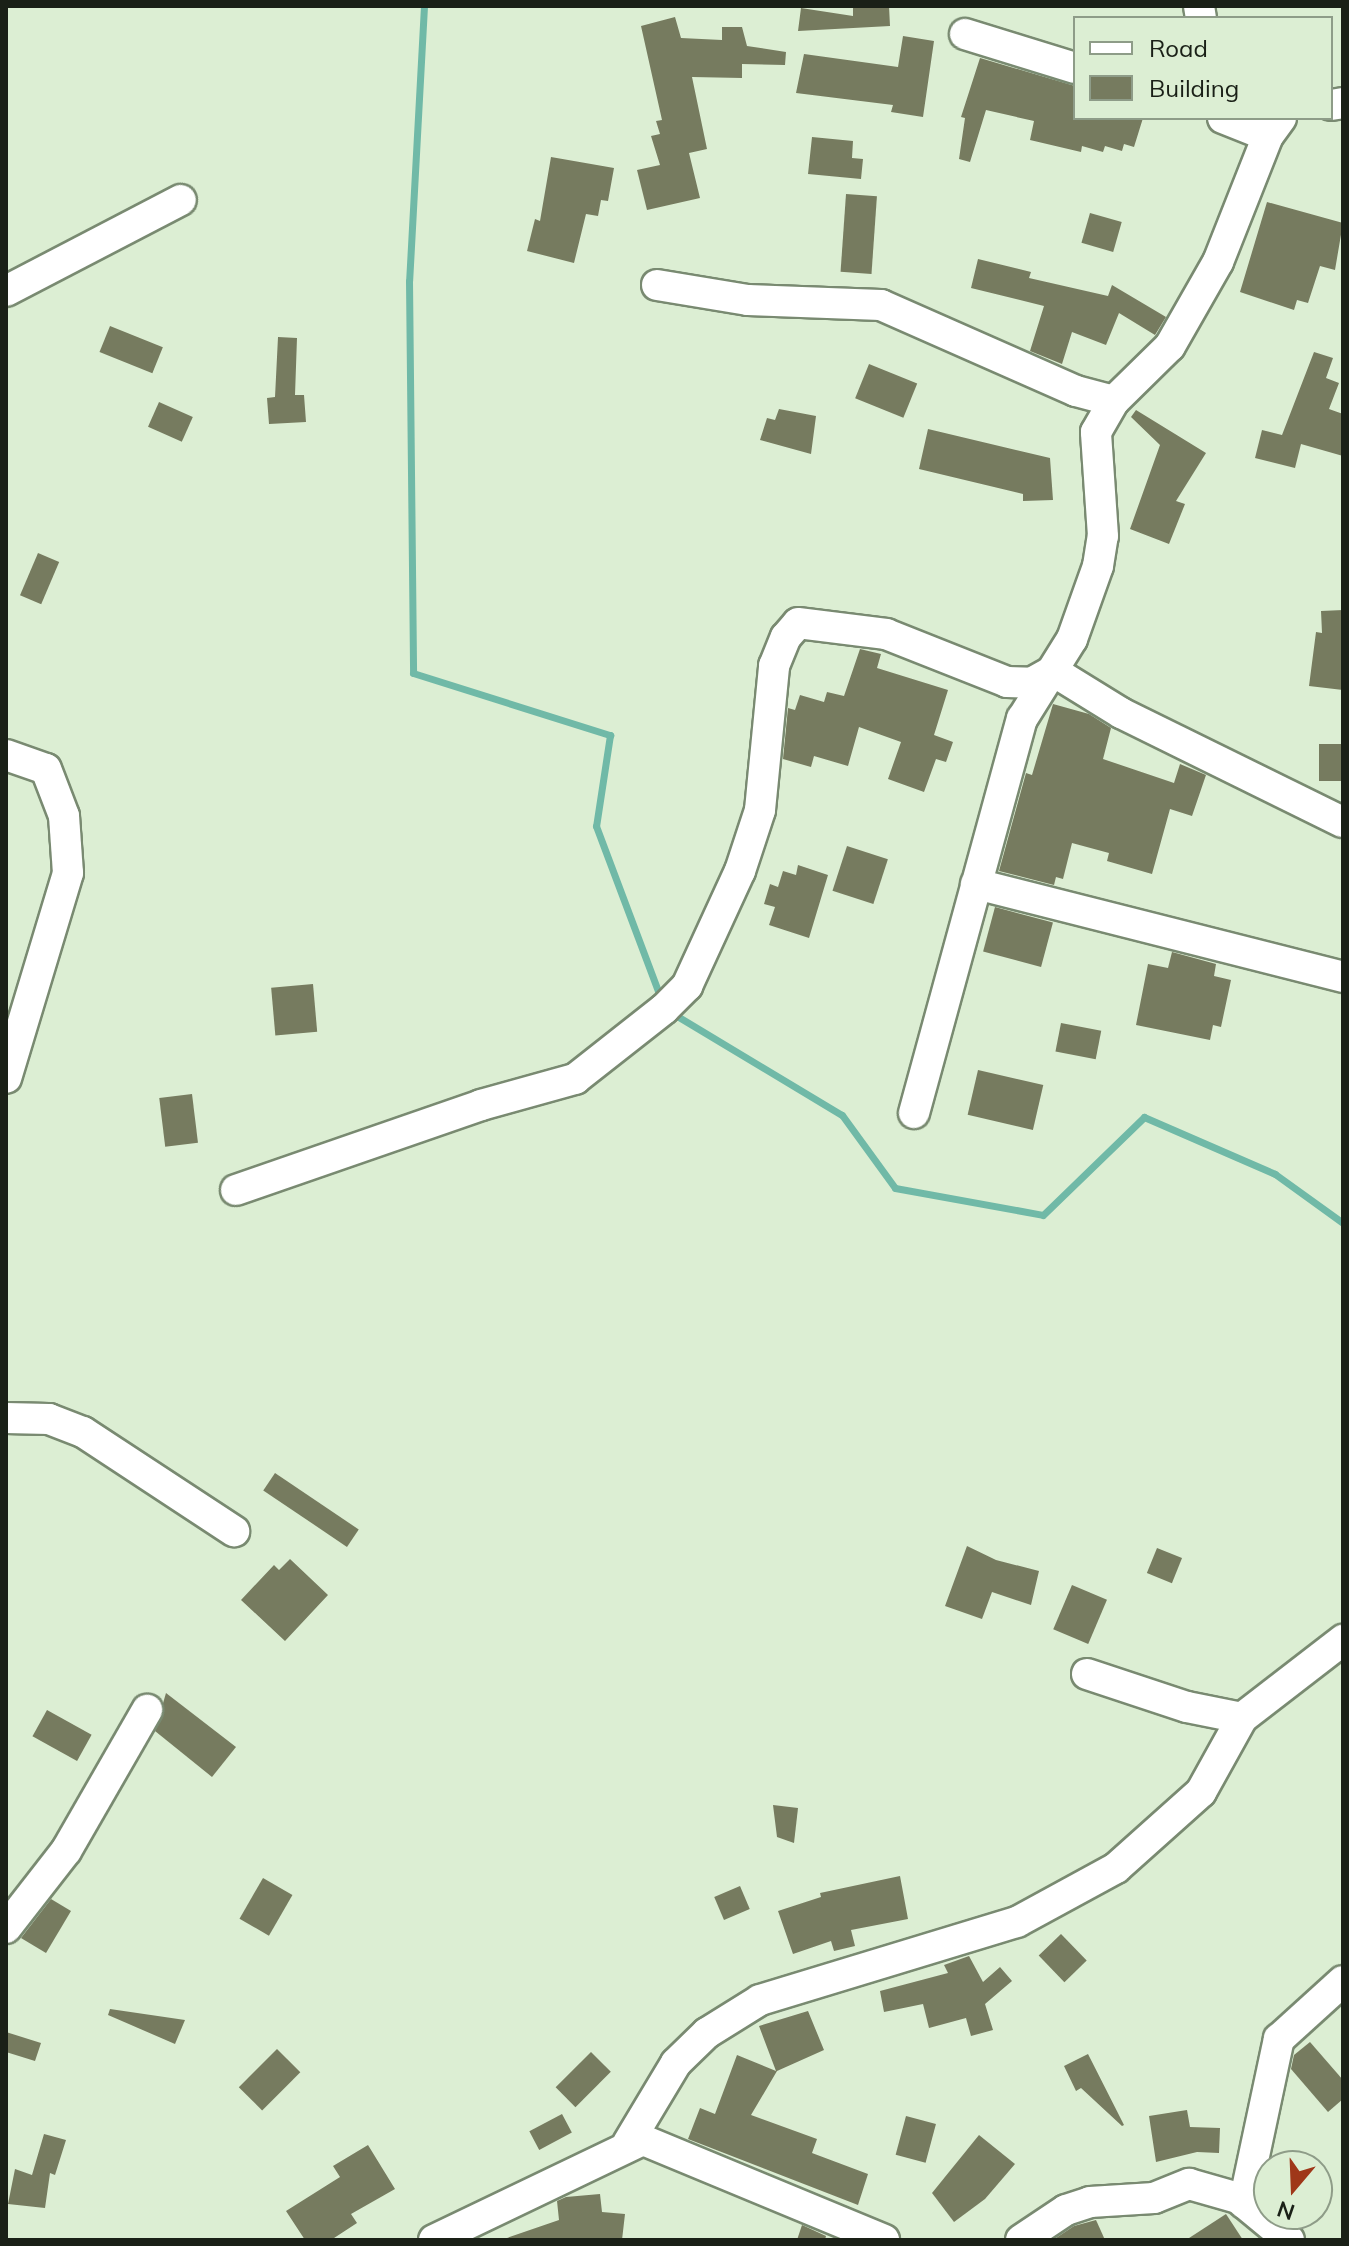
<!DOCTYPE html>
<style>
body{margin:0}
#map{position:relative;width:1349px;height:2246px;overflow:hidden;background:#dceed3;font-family:Mulish,sans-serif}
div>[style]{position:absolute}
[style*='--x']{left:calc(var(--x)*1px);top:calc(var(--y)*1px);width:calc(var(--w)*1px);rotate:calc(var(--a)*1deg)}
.stream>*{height:7px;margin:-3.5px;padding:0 3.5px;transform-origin:3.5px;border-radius:3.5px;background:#70b9a7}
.building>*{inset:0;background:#767b5f;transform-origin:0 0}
.roads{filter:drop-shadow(2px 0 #798a71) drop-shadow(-2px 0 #798a71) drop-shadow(0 2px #798a71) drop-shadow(0 -2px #798a71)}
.minor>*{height:30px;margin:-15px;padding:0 15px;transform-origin:15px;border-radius:15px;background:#fff}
span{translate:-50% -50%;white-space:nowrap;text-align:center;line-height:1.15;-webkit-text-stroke:8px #dceed3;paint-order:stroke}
.frame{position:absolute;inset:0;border:8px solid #1a2017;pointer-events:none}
.legend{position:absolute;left:1073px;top:16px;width:260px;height:104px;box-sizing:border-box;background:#dceed3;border:2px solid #8e9c88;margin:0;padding:10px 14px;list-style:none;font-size:24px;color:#1a2017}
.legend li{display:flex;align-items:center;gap:16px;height:40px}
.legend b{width:40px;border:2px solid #8e9c88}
.north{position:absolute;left:1253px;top:2150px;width:80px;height:80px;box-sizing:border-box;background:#dceed3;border:2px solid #8e9c88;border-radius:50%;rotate:199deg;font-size:22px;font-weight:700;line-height:32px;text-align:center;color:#1a2017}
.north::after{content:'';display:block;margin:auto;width:28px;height:36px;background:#9f3719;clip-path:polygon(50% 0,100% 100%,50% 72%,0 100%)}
</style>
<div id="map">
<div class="stream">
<div style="--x:424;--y:6;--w:275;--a:93.1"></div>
<div style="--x:409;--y:281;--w:392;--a:89.4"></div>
<div style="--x:413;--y:673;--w:207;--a:17.5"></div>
<div style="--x:610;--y:735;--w:92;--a:98.7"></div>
<div style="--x:596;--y:826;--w:188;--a:69.4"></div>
<div style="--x:672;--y:1013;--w:198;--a:31"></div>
<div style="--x:842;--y:1115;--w:90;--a:54"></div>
<div style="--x:895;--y:1188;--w:150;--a:10.3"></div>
<div style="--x:1043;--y:1215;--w:141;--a:-44.1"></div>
<div style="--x:1144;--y:1117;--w:143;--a:23.5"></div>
<div style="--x:1275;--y:1174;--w:84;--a:35.8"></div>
</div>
<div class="building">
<div style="clip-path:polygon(853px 6px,889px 6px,890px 26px,798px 31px,801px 8px,853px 16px)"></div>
<div style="clip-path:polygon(675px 17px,681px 38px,722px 40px,722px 27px,742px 27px,747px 46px,786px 52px,785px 65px,742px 64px,742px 78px,692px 77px,707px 149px,689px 153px,700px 198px,647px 210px,637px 170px,660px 165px,651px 136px,660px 134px,656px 121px,662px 120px,641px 26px)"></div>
<div style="clip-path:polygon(903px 36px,934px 41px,923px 117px,891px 112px,893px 105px,796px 93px,804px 54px,898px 67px)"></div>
<div style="clip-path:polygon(980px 58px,1075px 86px,1075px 118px,1143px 118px,1134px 147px,1124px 144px,1122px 151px,1105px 146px,1103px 152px,1082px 146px,1081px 152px,1030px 140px,1034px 121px,986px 110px,970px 162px,959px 159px,965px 118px,961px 117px)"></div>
<div style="clip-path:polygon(812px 137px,853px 141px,852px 158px,863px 159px,861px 179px,808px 174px)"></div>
<div style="clip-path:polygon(551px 157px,614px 168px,608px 201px,601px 200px,598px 216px,586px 214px,574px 263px,527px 251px,535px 219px,540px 221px)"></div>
<div style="left:846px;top:194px;width:31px;height:78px;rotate:4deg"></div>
<div style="clip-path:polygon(1267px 202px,1343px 223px,1335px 270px,1320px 266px,1308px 303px,1297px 300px,1294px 310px,1240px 292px)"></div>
<div style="left:1090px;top:213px;width:33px;height:31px;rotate:16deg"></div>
<div style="clip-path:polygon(978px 259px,1031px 272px,1029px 278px,1108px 296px,1112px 285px,1166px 317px,1155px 335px,1119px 313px,1106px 345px,1072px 332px,1062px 364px,1030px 351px,1044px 306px,971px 288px)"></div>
<div style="left:110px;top:326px;width:57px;height:28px;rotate:22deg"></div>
<div style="clip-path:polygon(278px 337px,297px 338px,295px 395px,304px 395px,306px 422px,269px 424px,267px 398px,275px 397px)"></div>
<div style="clip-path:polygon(1314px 352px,1333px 358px,1326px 378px,1339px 383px,1329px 409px,1343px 414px,1343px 456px,1301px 444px,1295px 468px,1255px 458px,1262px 430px,1282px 435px)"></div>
<div style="left:869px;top:364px;width:52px;height:37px;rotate:22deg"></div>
<div style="left:159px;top:402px;width:37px;height:27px;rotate:24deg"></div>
<div style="clip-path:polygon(779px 409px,816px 416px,811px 454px,760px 440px,767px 418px,775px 420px)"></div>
<div style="clip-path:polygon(1136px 410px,1206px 453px,1176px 501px,1185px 504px,1169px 544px,1130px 529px,1160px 445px,1131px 417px)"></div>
<div style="clip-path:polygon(928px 429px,1050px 458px,1053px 500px,1023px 501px,1023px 494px,919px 469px)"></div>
<div style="left:38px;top:553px;width:23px;height:46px;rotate:23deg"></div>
<div style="clip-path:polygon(1343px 610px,1343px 690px,1309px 686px,1316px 632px,1322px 633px,1321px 611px)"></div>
<div style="clip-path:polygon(860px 649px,881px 654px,877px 668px,948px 690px,934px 735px,953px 742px,946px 762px,936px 759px,924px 792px,888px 779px,901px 742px,859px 727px,848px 766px,814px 756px,811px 767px,783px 759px,788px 708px,795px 710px,800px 695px,824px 702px,827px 692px,844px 696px)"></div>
<div style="clip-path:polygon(1053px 704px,1089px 714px,1111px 728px,1103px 759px,1174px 783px,1180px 764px,1206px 775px,1192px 816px,1170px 809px,1152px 874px,1107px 861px,1109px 853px,1072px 843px,1063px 879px,1056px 877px,1054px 885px,999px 871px,1026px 773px,1032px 775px)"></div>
<div style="left:1319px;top:744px;width:24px;height:37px"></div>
<div style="left:847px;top:846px;width:43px;height:47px;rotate:18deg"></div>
<div style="clip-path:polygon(798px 865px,828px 875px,809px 938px,769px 925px,775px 907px,764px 904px,770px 884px,778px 887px,783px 871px,796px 875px)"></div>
<div style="left:995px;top:907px;width:60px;height:46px;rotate:15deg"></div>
<div style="clip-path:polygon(1172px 952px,1216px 964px,1214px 976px,1231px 980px,1221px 1027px,1213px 1025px,1210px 1040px,1136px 1025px,1148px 964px,1168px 968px)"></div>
<div style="left:313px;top:984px;width:48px;height:42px;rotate:85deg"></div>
<div style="left:1061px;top:1023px;width:41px;height:29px;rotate:11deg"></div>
<div style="left:978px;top:1070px;width:67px;height:46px;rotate:13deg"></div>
<div style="left:192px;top:1094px;width:49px;height:33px;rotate:83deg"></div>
<div style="left:275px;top:1473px;width:101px;height:21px;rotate:34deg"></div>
<div style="clip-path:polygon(967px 1546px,996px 1560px,1039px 1571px,1031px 1605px,992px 1592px,982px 1619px,945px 1606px)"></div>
<div style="left:1157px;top:1548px;width:27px;height:27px;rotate:22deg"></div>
<div style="clip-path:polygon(290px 1559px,328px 1595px,285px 1641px,241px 1600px,274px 1565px,279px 1570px)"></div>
<div style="left:1072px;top:1585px;width:38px;height:48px;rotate:23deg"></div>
<div style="clip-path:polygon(166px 1693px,236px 1747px,212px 1777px,155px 1731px)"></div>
<div style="left:47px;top:1710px;width:51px;height:30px;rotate:29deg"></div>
<div style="clip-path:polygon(773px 1805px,798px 1808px,794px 1843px,777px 1837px)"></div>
<div style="clip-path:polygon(900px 1876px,908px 1919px,851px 1930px,855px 1946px,834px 1951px,831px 1941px,793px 1954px,778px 1911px,821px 1897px,820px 1893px)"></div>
<div style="left:263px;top:1878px;width:34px;height:47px;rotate:30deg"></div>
<div style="left:740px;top:1886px;width:25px;height:28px;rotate:67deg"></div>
<div style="clip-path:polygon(51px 1899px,71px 1911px,46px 1953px,21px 1938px)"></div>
<div style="left:1061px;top:1934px;width:37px;height:31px;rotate:46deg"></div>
<div style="clip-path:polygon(969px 1956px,983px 1982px,1000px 1967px,1012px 1981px,985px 2004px,993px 2030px,971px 2036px,966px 2018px,929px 2028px,923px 2004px,884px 2012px,880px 1991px,948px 1973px,944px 1965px)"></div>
<div style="clip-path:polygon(110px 2009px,185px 2020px,175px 2044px,108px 2015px)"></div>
<div style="clip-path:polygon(808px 2011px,824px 2050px,777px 2071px,751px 2115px,817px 2139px,812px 2153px,868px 2174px,858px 2205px,688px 2139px,700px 2108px,715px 2114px,737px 2055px,776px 2071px,759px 2026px)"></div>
<div style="clip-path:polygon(6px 2032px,41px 2043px,35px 2061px,6px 2052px)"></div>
<div style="clip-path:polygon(1310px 2042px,1343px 2080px,1343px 2099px,1328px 2112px,1291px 2069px,1294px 2055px)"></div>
<div style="left:277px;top:2049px;width:33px;height:54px;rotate:45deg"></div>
<div style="left:591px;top:2052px;width:28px;height:50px;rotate:45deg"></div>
<div style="clip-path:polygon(1088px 2054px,1124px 2125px,1122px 2126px,1081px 2088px,1076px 2091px,1064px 2066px)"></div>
<div style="clip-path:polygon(1187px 2110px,1190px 2127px,1220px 2128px,1219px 2153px,1197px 2152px,1156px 2162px,1149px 2116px)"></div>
<div style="left:562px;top:2114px;width:21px;height:37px;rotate:62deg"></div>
<div style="left:906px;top:2116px;width:31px;height:40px;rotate:15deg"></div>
<div style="clip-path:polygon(44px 2134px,66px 2140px,55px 2175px,50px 2173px,45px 2208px,8px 2204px,15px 2169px,32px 2175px)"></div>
<div style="clip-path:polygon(979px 2135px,1015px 2164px,985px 2199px,954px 2222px,932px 2193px)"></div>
<div style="clip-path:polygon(368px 2145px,395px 2189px,351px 2214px,357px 2223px,331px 2240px,305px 2240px,286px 2211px,340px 2177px,333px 2166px)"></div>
<div style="clip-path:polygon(600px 2194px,602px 2212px,625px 2214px,622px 2240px,501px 2240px,559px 2220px,557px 2201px,566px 2197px)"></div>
<div style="clip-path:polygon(1226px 2214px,1243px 2240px,1186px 2240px)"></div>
<div style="clip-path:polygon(1096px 2220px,1105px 2240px,1053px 2240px,1074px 2226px)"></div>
<div style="clip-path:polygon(802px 2225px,826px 2236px,825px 2240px,797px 2240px)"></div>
</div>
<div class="roads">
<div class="minor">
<div style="--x:1199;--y:6;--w:12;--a:81"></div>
<div style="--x:965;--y:34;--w:115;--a:17.2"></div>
<div style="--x:1331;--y:105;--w:12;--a:-9"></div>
<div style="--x:1223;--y:118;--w:48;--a:21.8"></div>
<div style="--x:657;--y:285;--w:92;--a:9.4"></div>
<div style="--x:748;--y:300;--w:133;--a:2.2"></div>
<div style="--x:881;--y:305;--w:213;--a:23.8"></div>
<div style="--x:1076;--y:391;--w:39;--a:15"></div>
<div style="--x:6;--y:291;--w:197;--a:-27.5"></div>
<div style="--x:6;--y:755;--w:42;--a:19.3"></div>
<div style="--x:46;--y:769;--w:50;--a:69"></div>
<div style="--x:64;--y:816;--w:57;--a:86"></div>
<div style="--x:68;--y:873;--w:214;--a:106.8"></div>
<div style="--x:976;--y:884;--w:379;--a:14.2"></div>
<div style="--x:914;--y:1113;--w:409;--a:-74.7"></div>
<div style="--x:1022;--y:719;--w:94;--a:-58"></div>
<div style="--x:1072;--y:639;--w:77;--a:-70.4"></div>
<div style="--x:1098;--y:566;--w:30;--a:-81"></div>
<div style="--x:1103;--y:536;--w:104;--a:-93.9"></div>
<div style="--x:1096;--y:432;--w:36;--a:-60"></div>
<div style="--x:1114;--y:401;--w:78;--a:-44.5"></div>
<div style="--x:1170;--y:346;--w:97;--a:-60.3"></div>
<div style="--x:1218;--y:262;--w:136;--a:-68.4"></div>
<div style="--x:1268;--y:136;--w:22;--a:-54"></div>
<div style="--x:236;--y:1190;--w:259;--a:-19.1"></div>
<div style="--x:481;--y:1105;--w:98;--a:-15.5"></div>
<div style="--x:575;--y:1079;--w:113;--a:-38.2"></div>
<div style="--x:664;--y:1009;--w:33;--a:-45"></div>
<div style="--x:687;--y:986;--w:127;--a:-65.3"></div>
<div style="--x:740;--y:871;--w:64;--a:-71.8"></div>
<div style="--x:760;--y:810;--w:145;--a:-84.4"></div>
<div style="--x:774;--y:666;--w:31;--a:-68"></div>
<div style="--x:786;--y:637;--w:18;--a:-49"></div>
<div style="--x:798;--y:623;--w:89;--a:7.1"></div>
<div style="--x:886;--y:634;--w:130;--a:21.6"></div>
<div style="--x:1007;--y:682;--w:24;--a:2"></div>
<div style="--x:1031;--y:683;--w:25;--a:-29"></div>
<div style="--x:1053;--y:671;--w:80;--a:31.7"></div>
<div style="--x:1121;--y:713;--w:247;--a:26.2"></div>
<div style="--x:6;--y:1418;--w:43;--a:1.3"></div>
<div style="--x:49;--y:1419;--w:36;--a:21"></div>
<div style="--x:83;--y:1432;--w:181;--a:33.3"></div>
<div style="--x:1087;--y:1674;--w:105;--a:18.3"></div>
<div style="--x:1187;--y:1707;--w:56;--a:11.3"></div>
<div style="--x:6;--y:1928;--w:98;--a:-52.1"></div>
<div style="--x:66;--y:1851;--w:163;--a:-60.1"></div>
<div style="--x:628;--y:2143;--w:93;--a:-59"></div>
<div style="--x:676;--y:2063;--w:43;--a:-44.1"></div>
<div style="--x:707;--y:2033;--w:62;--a:-31.9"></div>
<div style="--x:760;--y:2000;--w:269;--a:-16.9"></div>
<div style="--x:1017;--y:1922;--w:113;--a:-28.6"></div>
<div style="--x:1116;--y:1868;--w:114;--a:-41.8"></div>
<div style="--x:1201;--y:1792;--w:85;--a:-61"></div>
<div style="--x:1242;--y:1718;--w:128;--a:-37.7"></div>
<div style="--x:1244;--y:2203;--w:168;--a:-78"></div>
<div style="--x:1279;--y:2039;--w:86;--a:-42.2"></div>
<div style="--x:434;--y:2240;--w:232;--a:-25.6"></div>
<div style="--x:643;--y:2140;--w:261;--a:22.5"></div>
<div style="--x:1021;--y:2240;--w:54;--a:-33.7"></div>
<div style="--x:1066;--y:2210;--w:25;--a:-18"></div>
<div style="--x:1090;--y:2202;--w:64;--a:-3.6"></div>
<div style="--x:1154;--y:2198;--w:38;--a:-22"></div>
<div style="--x:1189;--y:2184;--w:51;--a:15.9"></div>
<div style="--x:1238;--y:2198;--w:66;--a:39.5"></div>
</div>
</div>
<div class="frame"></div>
<ul class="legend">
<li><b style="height:10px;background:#fff"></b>Road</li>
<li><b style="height:22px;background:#767b5f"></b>Building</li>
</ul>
<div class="north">N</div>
</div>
